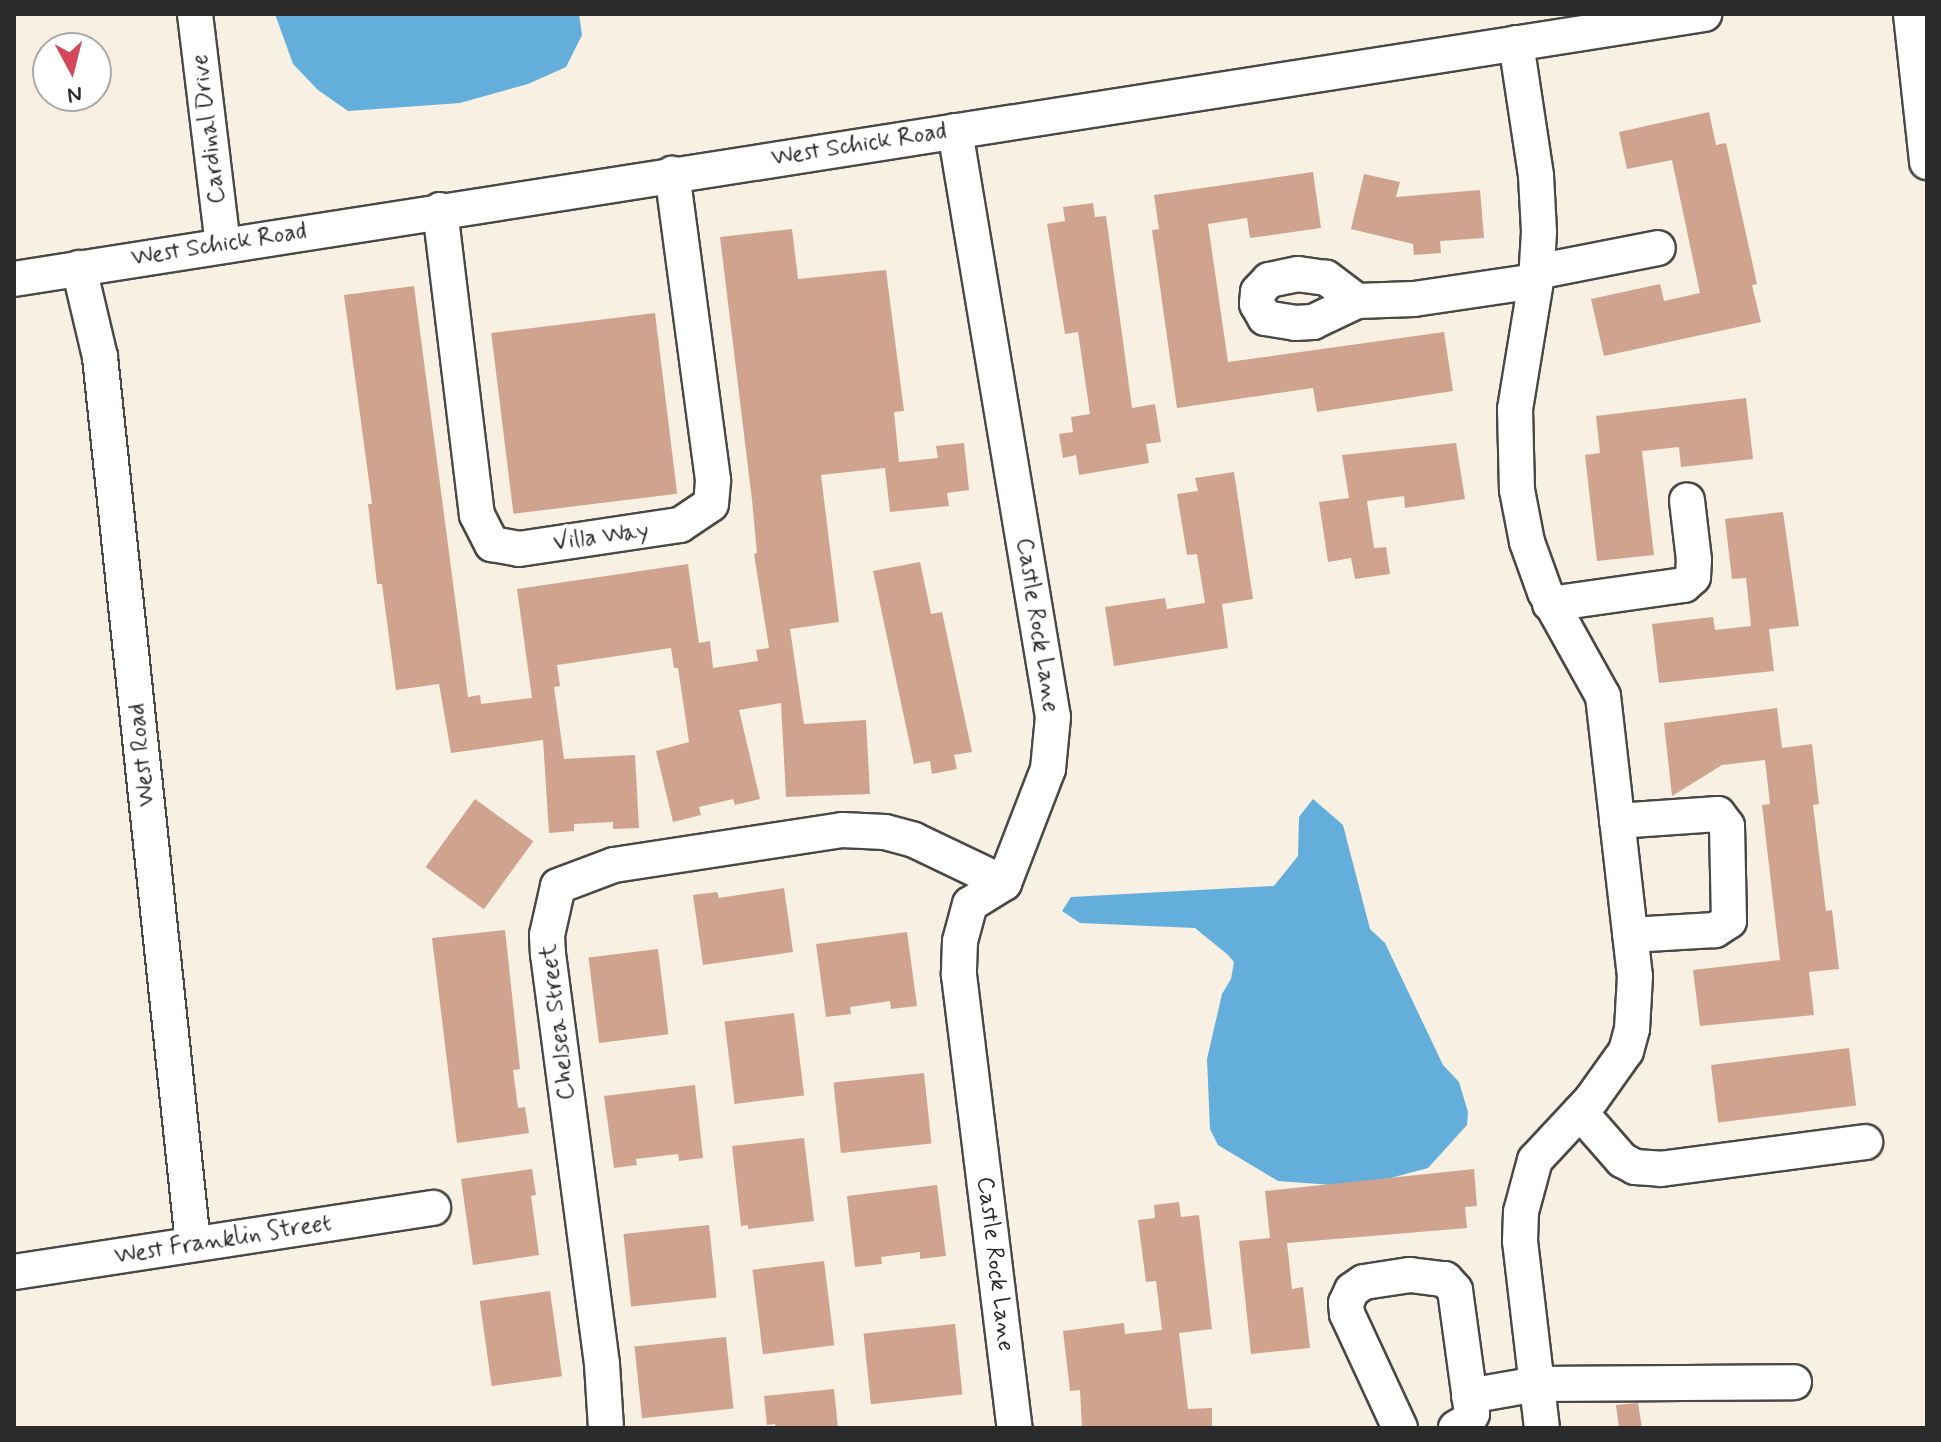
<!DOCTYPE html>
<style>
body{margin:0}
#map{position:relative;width:1941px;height:1442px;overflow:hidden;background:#f8f0e2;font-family:Mynerve,sans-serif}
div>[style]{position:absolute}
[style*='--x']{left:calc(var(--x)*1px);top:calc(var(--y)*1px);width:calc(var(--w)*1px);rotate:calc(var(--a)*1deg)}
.water>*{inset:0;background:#63aedb}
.building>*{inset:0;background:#d0a38e;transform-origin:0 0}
.roads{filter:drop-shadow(2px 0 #4a4946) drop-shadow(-2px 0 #4a4946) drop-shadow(0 2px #4a4946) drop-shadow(0 -2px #4a4946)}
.minor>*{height:34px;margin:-17px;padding:0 17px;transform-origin:17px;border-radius:17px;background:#fff}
span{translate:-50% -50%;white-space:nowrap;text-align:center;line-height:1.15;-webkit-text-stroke:6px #fff;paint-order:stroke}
.street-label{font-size:24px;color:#2b2b2b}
.frame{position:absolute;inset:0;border:16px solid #2b2b2b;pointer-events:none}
.north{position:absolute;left:32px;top:32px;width:80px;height:80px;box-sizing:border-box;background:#fff;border:2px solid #aaa;border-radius:50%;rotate:173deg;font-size:22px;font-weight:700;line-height:32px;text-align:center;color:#2b2b2b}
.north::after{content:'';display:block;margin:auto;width:28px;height:36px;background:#d1495b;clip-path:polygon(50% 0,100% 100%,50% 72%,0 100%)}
</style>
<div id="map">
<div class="water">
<div style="clip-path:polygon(275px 14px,579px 14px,582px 35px,566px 67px,528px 84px,460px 103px,348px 111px,318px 90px,293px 64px)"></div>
<div style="clip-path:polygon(1313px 799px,1343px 825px,1370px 929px,1385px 943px,1443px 1065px,1459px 1082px,1468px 1112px,1467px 1125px,1428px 1168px,1368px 1184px,1346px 1186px,1278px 1181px,1218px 1145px,1210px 1129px,1207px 1059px,1222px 994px,1231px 979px,1234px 962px,1228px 955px,1195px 928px,1080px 923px,1062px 911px,1071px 897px,1274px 886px,1298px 856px,1299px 817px)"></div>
</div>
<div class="building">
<div style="clip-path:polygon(1709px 112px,1716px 145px,1726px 143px,1757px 284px,1752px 285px,1761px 322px,1604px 356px,1591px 299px,1660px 284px,1664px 301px,1700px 293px,1672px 160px,1627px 169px,1619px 132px)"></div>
<div style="clip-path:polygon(1313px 172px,1321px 228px,1250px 238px,1247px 218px,1208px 224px,1228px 362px,1444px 332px,1453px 391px,1317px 412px,1313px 388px,1177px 408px,1152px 230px,1159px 229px,1154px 195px)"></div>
<div style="clip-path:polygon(1364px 174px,1400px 182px,1396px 197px,1480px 190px,1484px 238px,1440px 241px,1441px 253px,1414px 255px,1413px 244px,1351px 229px)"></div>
<div style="clip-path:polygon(1093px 203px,1095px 217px,1106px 216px,1132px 408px,1155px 404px,1161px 442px,1146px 444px,1149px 463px,1079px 475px,1076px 455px,1063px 458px,1059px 434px,1073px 432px,1071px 417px,1090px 414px,1078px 332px,1065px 334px,1047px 224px,1065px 221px,1063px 207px)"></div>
<div style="clip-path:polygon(792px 229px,798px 279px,886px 270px,904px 411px,894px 412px,899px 462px,938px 458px,936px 446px,964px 443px,969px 490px,947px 493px,949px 506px,890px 512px,885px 468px,821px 475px,839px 622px,790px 629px,804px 724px,866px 720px,870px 794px,786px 797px,781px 703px,739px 710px,760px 799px,735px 805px,733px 799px,699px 807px,701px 815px,673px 822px,656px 751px,689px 742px,678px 668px,674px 668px,671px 648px,557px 665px,560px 686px,554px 687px,564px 759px,635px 755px,639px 828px,613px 829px,613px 822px,574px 824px,574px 831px,549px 833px,543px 740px,451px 753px,439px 684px,396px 690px,382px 584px,377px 584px,368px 504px,372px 504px,344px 295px,414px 286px,468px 697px,480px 695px,481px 704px,532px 698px,517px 589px,688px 564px,699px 643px,710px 641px,713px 668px,758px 661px,756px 650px,769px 648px,754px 554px,757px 553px,752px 500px,720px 237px)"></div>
<div style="left:655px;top:313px;width:182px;height:165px;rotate:83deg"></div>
<div style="clip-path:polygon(1746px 398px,1753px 459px,1681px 467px,1679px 447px,1642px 451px,1654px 555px,1597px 561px,1585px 455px,1600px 453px,1596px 416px)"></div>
<div style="clip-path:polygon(1456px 443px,1465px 499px,1405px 508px,1404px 496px,1367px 501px,1374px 548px,1386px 547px,1390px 574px,1355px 579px,1351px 558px,1328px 562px,1319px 502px,1349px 498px,1342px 455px)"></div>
<div style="clip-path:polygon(1234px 472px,1253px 599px,1222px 604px,1228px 648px,1114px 666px,1105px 607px,1165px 598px,1167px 609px,1205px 603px,1197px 554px,1187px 555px,1177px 494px,1198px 491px,1195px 478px)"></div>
<div style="clip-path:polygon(1783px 512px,1799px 626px,1769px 629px,1774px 671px,1659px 683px,1652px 624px,1713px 617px,1715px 630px,1751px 626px,1746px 578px,1732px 579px,1725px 519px)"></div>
<div style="clip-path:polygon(920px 562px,931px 614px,942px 612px,972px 752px,954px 755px,957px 769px,932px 774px,930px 761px,914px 764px,873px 571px)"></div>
<div style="clip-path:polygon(1777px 708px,1782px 748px,1812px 744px,1819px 804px,1813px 805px,1826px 911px,1832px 910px,1839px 969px,1809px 972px,1814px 1015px,1700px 1026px,1693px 970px,1780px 960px,1762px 805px,1770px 804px,1765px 760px,1722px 765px,1672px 796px,1664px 723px)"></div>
<div style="left:475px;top:799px;width:72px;height:84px;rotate:36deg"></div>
<div style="clip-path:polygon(784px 888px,793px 952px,703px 965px,693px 895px,717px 892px,719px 898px)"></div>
<div style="clip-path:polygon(505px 930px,520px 1069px,513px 1070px,518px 1108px,525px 1107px,529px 1133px,457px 1143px,432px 938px)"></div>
<div style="clip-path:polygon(907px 932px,917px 1006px,891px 1009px,890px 1001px,850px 1007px,851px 1014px,826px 1017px,816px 944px)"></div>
<div style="left:658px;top:949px;width:86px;height:70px;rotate:83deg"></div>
<div style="left:794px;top:1013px;width:83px;height:70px;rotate:83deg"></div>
<div style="left:1849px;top:1048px;width:58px;height:139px;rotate:83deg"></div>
<div style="left:924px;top:1073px;width:71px;height:91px;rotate:84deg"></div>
<div style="clip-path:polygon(695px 1085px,703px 1158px,679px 1161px,678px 1154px,636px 1159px,637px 1165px,614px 1168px,604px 1096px)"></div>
<div style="clip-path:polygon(804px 1138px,814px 1221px,748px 1229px,748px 1225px,741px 1226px,732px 1146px)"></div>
<div style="clip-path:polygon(532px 1169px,536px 1195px,531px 1196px,539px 1255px,473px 1265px,461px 1179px)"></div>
<div style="clip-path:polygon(1474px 1169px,1477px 1206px,1465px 1207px,1467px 1228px,1287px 1243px,1292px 1289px,1303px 1287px,1310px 1348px,1251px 1354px,1239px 1241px,1270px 1238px,1265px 1191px)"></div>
<div style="clip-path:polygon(937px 1185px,946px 1256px,920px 1259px,920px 1252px,881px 1257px,882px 1264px,855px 1267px,847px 1196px)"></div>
<div style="clip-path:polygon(1179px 1202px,1181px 1217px,1199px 1215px,1212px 1329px,1179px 1333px,1188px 1409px,1212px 1408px,1212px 1428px,1082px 1428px,1080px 1390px,1070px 1391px,1063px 1331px,1124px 1323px,1125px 1334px,1162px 1330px,1156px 1281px,1146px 1282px,1138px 1220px,1155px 1218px,1154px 1205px)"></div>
<div style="left:709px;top:1225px;width:73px;height:86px;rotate:84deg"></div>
<div style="left:824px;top:1261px;width:85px;height:72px;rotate:83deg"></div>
<div style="left:550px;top:1291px;width:86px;height:71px;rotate:82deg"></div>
<div style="left:955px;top:1324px;width:71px;height:92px;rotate:84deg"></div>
<div style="left:726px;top:1337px;width:72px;height:92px;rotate:84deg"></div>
<div style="clip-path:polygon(834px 1389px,838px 1428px,776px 1428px,775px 1424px,767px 1425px,764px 1396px)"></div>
<div style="clip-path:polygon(1638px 1403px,1642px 1428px,1619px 1428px,1616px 1405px)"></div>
</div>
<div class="roads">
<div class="minor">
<div style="--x:195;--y:14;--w:232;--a:83.1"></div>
<div style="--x:1911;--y:14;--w:149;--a:83.8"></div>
<div style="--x:1516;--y:43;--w:134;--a:81.4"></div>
<div style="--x:1536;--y:176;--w:56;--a:86.9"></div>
<div style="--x:1539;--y:232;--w:49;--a:93.5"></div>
<div style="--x:1536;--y:281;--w:130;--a:99.3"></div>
<div style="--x:1515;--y:409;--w:81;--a:88.6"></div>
<div style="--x:1517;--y:490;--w:53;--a:79.1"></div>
<div style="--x:1527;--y:542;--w:53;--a:70.2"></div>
<div style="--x:1545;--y:592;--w:119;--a:60.9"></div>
<div style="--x:1603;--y:696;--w:282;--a:83.5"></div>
<div style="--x:1635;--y:976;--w:53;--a:93.2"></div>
<div style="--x:1632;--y:1029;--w:23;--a:105"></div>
<div style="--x:1626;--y:1051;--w:60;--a:125.5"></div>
<div style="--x:1591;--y:1100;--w:82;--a:133"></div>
<div style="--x:1535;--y:1160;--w:54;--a:105.1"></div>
<div style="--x:1521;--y:1212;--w:29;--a:92"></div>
<div style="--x:1520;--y:1241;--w:188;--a:83.3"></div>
<div style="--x:955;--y:131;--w:594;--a:80.51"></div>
<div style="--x:1053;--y:717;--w:52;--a:95.5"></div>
<div style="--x:1048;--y:769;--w:122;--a:111.1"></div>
<div style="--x:1004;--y:883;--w:40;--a:148"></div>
<div style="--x:970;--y:904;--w:38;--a:105"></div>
<div style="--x:960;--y:941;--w:34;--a:92"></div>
<div style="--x:959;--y:975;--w:456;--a:83"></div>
<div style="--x:440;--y:210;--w:307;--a:83.1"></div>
<div style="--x:477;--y:515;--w:33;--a:63"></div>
<div style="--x:492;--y:544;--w:27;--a:10"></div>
<div style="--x:519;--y:549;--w:163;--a:-8.5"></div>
<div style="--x:680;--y:525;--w:37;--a:-34"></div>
<div style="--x:711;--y:504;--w:24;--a:-85"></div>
<div style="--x:713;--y:480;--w:309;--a:-97.6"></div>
<div style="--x:79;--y:268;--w:91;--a:76.7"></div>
<div style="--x:100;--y:357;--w:891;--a:84.01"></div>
<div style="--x:1536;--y:272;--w:124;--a:-11.1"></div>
<div style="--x:14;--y:279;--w:1711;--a:-8.91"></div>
<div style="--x:1357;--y:301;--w:39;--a:-143"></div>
<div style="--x:1326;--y:278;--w:28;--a:-172"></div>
<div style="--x:1298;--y:274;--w:30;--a:168"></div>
<div style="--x:1269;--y:280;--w:16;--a:133"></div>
<div style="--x:1258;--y:292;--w:12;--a:95"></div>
<div style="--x:1257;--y:304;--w:16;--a:60"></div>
<div style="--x:1265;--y:318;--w:30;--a:9"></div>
<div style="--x:1295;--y:323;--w:18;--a:-3"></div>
<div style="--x:1313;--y:322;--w:49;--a:-25.5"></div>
<div style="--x:1357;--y:301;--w:57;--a:-2"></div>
<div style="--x:1414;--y:299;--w:123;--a:-8.4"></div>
<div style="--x:1550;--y:604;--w:135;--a:-8.1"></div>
<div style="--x:1684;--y:585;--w:12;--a:-42"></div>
<div style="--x:1693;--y:577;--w:17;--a:-87"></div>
<div style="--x:1694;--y:560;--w:60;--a:-96.7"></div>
<div style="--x:1617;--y:821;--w:101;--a:-4"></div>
<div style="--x:1718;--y:814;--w:15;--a:53"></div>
<div style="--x:1727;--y:826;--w:95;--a:88.8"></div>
<div style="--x:1729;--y:921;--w:17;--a:147"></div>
<div style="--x:1715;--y:930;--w:85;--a:176.6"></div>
<div style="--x:1580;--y:1112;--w:64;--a:48.8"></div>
<div style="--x:1622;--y:1160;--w:15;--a:28"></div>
<div style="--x:1635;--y:1167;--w:26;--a:4"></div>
<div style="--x:1661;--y:1169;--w:206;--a:-7.5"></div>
<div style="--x:14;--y:1272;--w:424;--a:-8.7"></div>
<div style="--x:1469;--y:1396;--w:69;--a:-10"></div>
<div style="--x:1537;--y:1384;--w:257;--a:-0.4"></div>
<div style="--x:606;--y:1428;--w:64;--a:-93.6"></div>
<div style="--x:602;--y:1364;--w:413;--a:-97.5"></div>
<div style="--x:548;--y:955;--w:20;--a:-93"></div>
<div style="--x:547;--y:935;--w:50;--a:-77.3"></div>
<div style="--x:558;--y:886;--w:60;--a:-20.6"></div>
<div style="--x:614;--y:865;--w:231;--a:-8.7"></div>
<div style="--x:842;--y:830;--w:43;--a:2.7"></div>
<div style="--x:885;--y:832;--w:30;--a:15"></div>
<div style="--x:914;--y:840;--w:100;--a:25.5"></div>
<div style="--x:1400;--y:1428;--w:126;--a:-114.9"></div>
<div style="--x:1347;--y:1314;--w:11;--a:-95"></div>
<div style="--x:1346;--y:1303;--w:14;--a:-65"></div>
<div style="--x:1352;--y:1290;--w:14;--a:-34"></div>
<div style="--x:1364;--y:1282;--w:47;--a:-8.7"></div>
<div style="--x:1410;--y:1275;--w:35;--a:7"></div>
<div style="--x:1445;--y:1279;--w:15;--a:48"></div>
<div style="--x:1455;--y:1290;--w:125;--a:82.2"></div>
<div style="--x:1472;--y:1414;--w:8;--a:120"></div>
<div style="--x:1468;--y:1421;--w:14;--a:150"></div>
</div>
</div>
<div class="street-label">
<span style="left:209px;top:129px;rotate:-97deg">Cardinal Drive</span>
<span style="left:859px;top:145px;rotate:-9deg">West Schick Road</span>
<span style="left:219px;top:245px;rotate:-9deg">West Schick Road</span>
<span style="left:601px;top:537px;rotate:-8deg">Villa Way</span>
<span style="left:1037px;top:625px;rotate:81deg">Castle Rock Lane</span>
<span style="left:142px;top:755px;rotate:-96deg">West Road</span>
<span style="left:558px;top:1022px;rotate:-97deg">Chelsea Street</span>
<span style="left:223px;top:1240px;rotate:-9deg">West Franklin Street</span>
<span style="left:995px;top:1264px;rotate:83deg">Castle Rock Lane</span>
</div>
<div class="frame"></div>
<div class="north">N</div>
</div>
